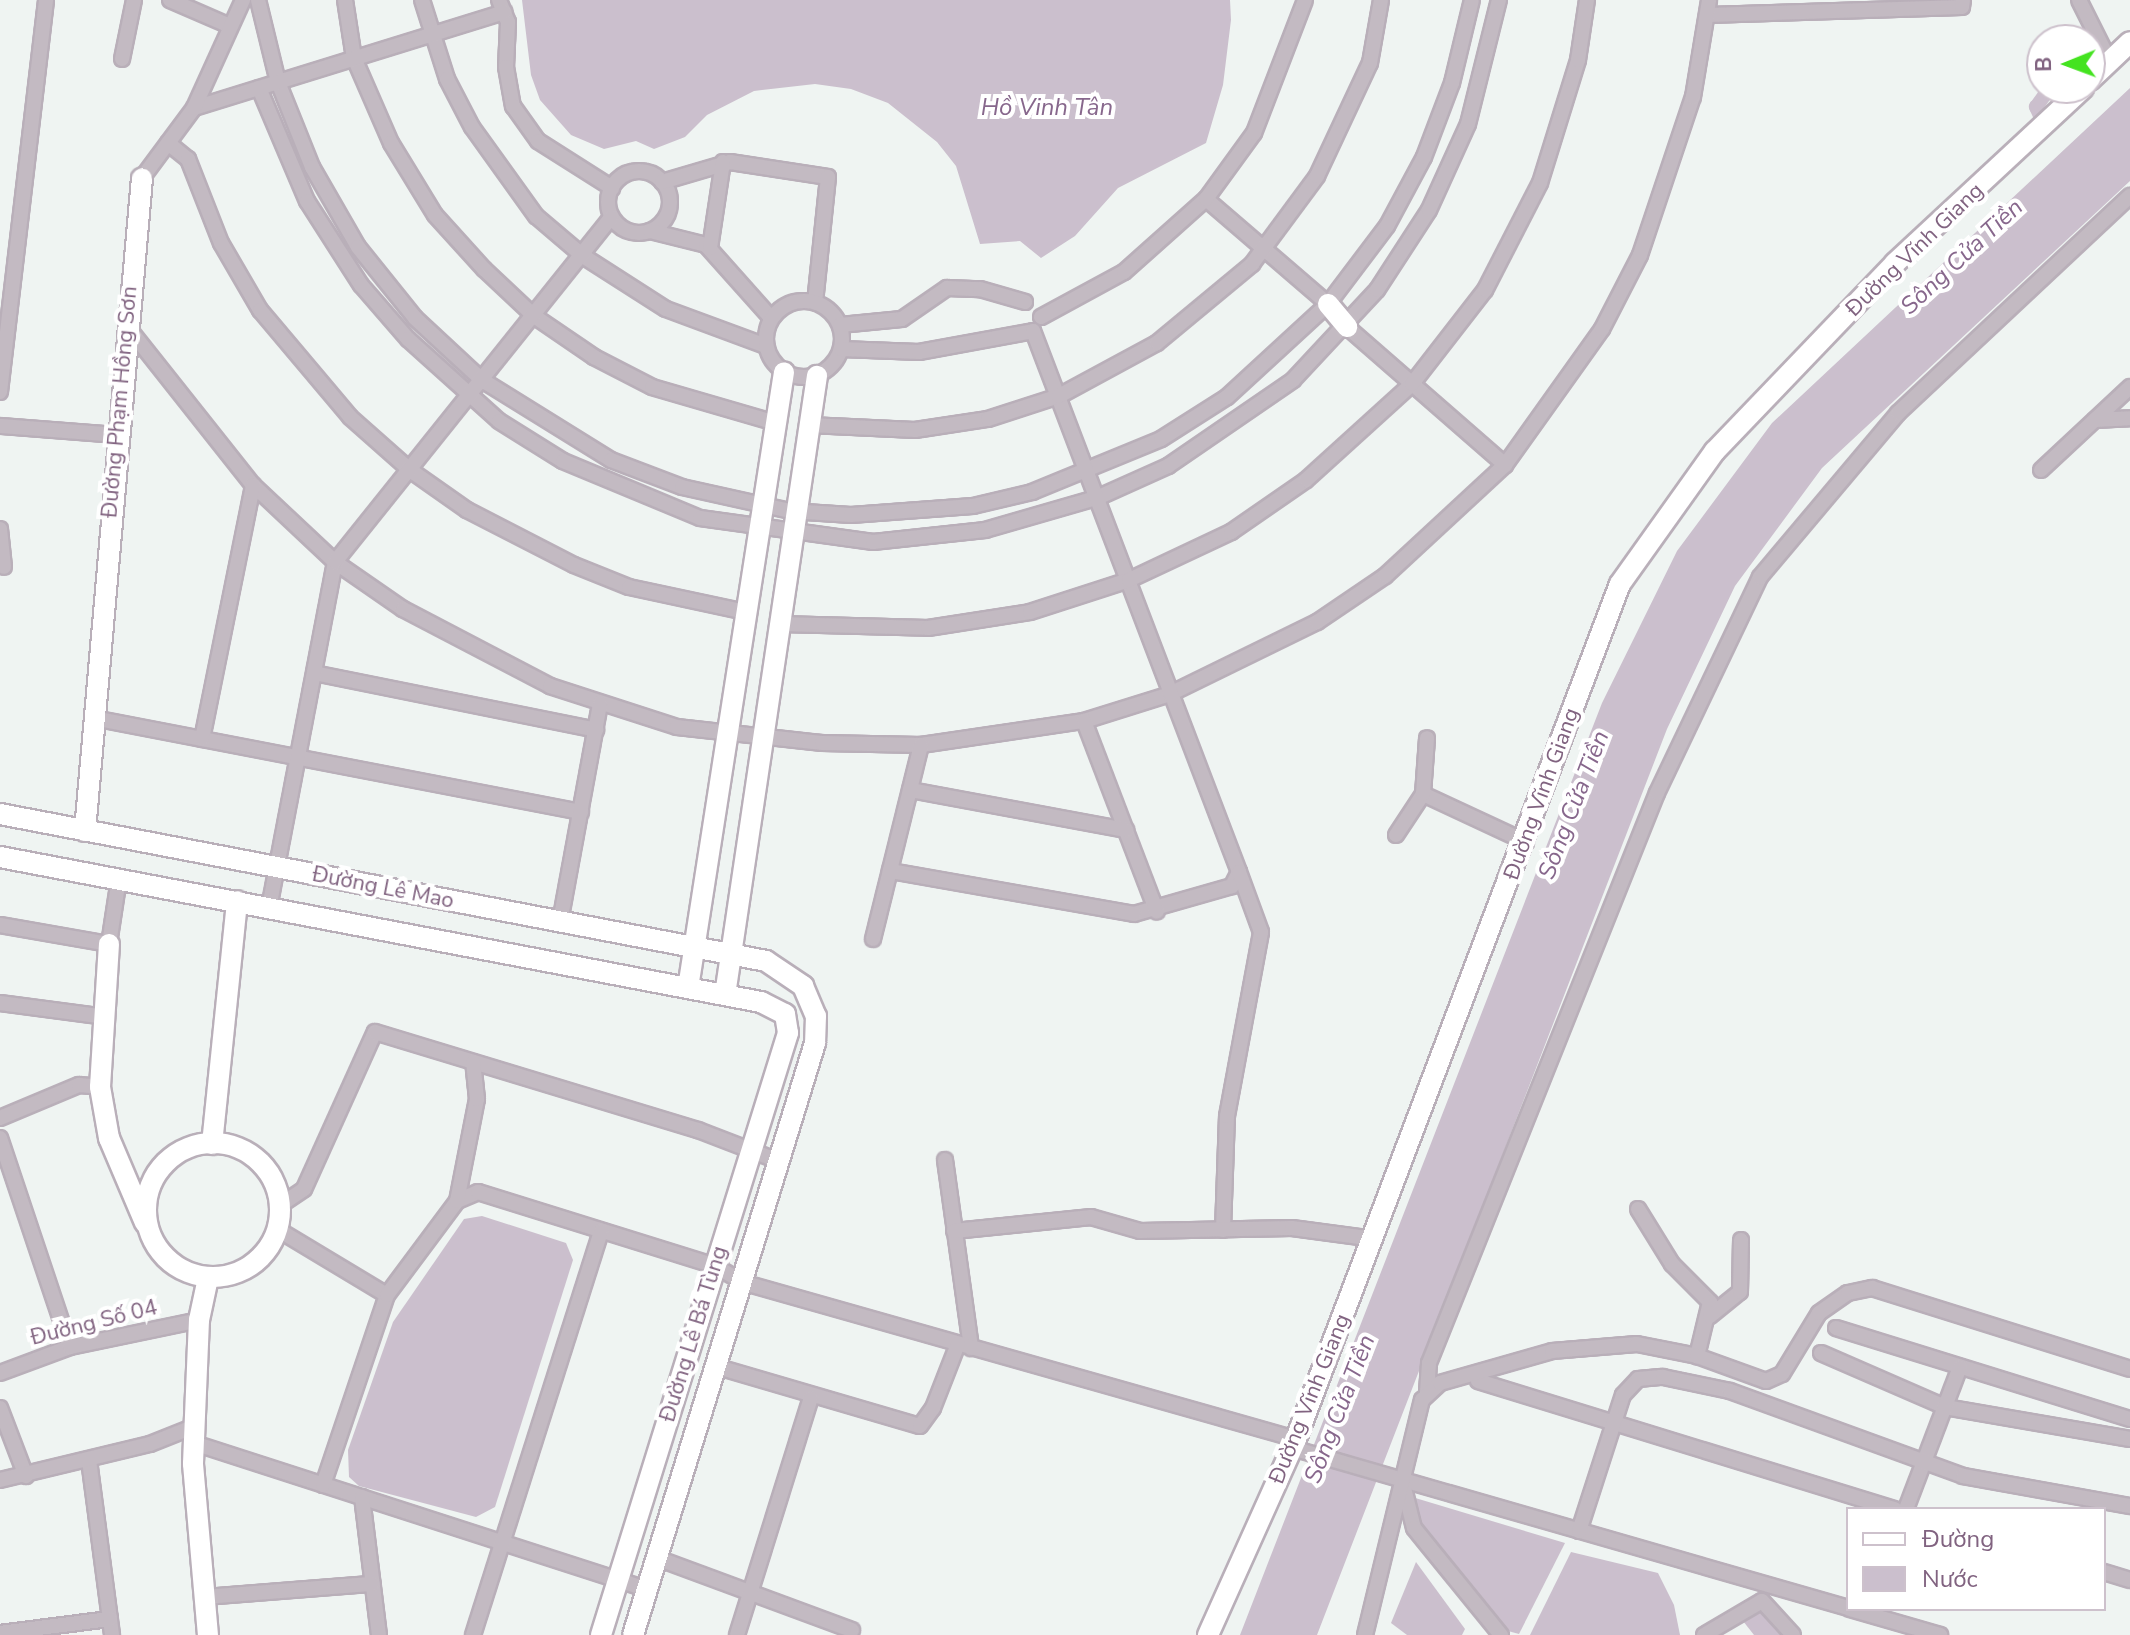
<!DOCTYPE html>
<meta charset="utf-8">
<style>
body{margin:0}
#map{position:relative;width:2130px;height:1635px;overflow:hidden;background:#eff4f2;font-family:"Nunito Sans",sans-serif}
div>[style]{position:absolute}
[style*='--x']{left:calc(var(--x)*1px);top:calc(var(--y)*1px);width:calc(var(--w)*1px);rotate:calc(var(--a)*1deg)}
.water>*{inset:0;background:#cbbfcd}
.canal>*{height:14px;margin:-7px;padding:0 7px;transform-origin:7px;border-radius:7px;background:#cbbfcd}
.roads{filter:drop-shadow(2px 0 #b9afb9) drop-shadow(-2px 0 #b9afb9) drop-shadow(0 2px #b9afb9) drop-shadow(0 -2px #b9afb9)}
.street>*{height:14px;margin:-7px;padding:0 7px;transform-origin:7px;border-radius:7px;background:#c3bac2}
.street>.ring{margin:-7px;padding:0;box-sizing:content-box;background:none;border:14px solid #c3bac2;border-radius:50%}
.secondary>*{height:20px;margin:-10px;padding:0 10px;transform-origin:10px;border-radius:10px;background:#fff}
.secondary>.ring{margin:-10px;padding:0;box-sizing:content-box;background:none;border:20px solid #fff;border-radius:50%}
span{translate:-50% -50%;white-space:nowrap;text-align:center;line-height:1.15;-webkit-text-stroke:8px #fff;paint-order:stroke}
.street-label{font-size:22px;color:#816380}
.water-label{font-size:24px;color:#87678c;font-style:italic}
.legend{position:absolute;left:1846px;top:1507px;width:260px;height:104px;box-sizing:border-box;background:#fff;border:2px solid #cdc1cc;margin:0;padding:10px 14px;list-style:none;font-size:24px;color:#816380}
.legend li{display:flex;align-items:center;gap:16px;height:40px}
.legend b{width:40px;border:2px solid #cdc1cc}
.north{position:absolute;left:2026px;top:24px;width:80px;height:80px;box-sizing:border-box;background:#fff;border:2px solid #cdc1cc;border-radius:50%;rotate:269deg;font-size:22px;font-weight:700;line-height:32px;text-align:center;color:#816380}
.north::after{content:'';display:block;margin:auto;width:28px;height:36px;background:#44e320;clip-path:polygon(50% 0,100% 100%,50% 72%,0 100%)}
</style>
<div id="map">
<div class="water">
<div style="clip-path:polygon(522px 0,1230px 0,1231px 20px,1223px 85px,1206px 143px,1118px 188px,1075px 236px,1041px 258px,1020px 241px,980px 244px,956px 166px,937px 142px,888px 103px,851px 89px,815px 84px,754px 91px,707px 115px,685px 137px,654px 149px,636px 141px,604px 149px,571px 135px,540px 100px,531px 75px)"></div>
<div style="clip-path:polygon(2130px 88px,2130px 181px,1822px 468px,1735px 586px,1667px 729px,1317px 1635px,1240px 1635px,1602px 703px,1677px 551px,1772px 423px)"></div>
<div style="clip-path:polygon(482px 1216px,566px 1243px,573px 1260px,495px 1507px,476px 1517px,359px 1486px,349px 1477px,348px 1450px,393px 1322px,464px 1219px)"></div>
<div style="clip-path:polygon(1412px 1497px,1565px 1543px,1519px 1634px,1508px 1631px,1445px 1562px,1418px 1525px)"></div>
<div style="clip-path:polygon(1571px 1552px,1658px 1573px,1674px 1605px,1680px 1635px,1530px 1635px)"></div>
<div style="clip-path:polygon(1416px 1562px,1465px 1629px,1462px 1635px,1407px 1635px,1391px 1623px)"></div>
<div style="clip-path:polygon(1762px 1609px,1786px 1635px,1754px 1635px,1743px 1621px)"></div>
</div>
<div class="canal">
<div style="--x:2043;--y:122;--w:17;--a:-115"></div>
<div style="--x:2036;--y:107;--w:24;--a:-54"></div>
</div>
<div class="roads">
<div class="street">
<div style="--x:170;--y:0;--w:65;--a:23.4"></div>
<div style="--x:258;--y:0;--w:84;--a:76.3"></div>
<div style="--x:278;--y:82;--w:92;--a:68.2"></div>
<div style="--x:312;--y:167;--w:92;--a:60.1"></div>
<div style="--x:358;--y:247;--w:91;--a:51.2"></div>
<div style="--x:415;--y:318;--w:91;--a:42.8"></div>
<div style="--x:482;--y:380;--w:152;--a:31.8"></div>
<div style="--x:611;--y:460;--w:76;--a:20.8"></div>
<div style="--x:682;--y:487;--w:111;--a:12.5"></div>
<div style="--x:790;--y:511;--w:61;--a:3.8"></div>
<div style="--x:851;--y:515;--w:122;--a:-4.2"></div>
<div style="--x:973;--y:506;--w:61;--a:-13.3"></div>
<div style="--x:1032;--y:492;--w:139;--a:-22.3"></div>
<div style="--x:1161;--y:439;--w:78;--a:-32.5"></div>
<div style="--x:1227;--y:397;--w:137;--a:-42.6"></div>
<div style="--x:1328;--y:304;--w:98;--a:-52.9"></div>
<div style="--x:1387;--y:226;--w:78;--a:-61.8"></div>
<div style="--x:1424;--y:157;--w:79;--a:-69.3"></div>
<div style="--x:1452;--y:83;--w:85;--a:-76.5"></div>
<div style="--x:345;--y:0;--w:59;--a:81.2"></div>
<div style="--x:354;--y:58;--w:93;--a:66.5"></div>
<div style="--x:391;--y:143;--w:84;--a:58.6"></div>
<div style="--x:435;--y:215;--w:73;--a:47.8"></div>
<div style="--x:484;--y:269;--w:69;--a:43.2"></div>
<div style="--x:534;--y:316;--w:73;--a:34.3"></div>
<div style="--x:594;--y:357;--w:65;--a:27.3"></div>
<div style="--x:652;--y:387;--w:129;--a:16.2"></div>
<div style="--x:422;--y:0;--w:83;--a:72.4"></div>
<div style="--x:447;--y:79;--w:54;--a:62.5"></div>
<div style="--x:472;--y:127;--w:110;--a:54.3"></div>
<div style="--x:536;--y:216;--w:62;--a:40.4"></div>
<div style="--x:583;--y:256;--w:98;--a:32.6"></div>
<div style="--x:666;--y:309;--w:107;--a:20.3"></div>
<div style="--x:499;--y:0;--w:24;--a:68"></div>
<div style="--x:508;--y:22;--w:45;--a:92.5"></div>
<div style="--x:506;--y:67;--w:40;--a:80"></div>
<div style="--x:513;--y:106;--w:43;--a:54.5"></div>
<div style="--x:538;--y:141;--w:88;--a:32.4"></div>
<div style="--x:2079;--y:0;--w:67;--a:63.4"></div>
<div style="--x:1708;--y:15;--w:254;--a:-1.8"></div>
<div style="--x:1962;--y:7;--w:7;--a:-82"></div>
<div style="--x:122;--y:59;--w:60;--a:-78.5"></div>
<div style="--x:259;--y:88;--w:123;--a:67"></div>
<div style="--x:307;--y:201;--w:100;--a:57.3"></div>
<div style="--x:361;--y:285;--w:72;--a:49"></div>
<div style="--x:408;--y:339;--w:122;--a:42"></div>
<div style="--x:499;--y:421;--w:75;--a:32"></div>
<div style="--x:563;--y:461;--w:148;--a:22.6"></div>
<div style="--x:700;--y:518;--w:175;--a:7.9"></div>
<div style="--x:873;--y:542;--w:113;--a:-6.1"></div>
<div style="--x:985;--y:530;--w:119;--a:-16.1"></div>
<div style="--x:1099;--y:497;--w:76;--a:-24.2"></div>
<div style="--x:1168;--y:466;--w:152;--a:-34.5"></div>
<div style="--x:1293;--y:380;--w:123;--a:-47"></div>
<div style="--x:1377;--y:290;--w:95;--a:-57"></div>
<div style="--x:1429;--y:210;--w:94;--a:-65.6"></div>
<div style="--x:1468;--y:124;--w:128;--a:-76"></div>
<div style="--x:194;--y:108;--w:325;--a:-17.2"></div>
<div style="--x:168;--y:143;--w:26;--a:39"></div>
<div style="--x:188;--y:159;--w:90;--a:68.6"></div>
<div style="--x:221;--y:243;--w:78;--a:59.8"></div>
<div style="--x:260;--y:310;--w:140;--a:49.9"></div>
<div style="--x:350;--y:417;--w:80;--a:41.5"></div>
<div style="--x:410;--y:470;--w:70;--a:35.1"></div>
<div style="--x:467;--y:510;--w:120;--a:27.2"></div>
<div style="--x:574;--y:565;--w:59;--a:21.8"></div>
<div style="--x:629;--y:587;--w:120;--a:12.1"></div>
<div class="ring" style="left:608px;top:171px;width:48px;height:48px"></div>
<div style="--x:142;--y:178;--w:87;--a:-53.4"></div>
<div style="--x:194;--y:108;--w:119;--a:-65.6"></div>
<div style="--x:662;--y:182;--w:71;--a:-16.4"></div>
<div style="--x:730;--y:162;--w:99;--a:8.7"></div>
<div style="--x:828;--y:177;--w:126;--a:95.9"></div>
<div style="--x:1206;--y:199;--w:161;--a:40.7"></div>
<div style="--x:650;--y:231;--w:58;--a:14"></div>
<div style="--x:706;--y:245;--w:98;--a:48.3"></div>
<div style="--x:710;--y:248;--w:87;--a:-81.4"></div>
<div class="ring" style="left:766px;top:301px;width:62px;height:62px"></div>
<div style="--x:1041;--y:317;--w:94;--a:-28.5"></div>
<div style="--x:1124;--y:272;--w:110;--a:-41.7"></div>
<div style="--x:1206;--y:199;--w:82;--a:-54"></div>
<div style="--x:1254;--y:133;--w:142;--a:-69"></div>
<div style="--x:126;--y:325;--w:204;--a:51.6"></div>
<div style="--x:253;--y:485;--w:112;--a:43.2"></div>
<div style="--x:335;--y:562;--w:83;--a:34.7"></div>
<div style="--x:403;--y:609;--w:166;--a:27.6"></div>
<div style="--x:550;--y:686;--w:133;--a:17.9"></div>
<div style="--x:677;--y:727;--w:146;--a:6.3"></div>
<div style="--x:822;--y:743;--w:99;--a:1.2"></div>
<div style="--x:921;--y:745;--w:165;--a:-8.4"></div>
<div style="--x:1084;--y:721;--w:90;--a:-17.4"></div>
<div style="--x:1170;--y:694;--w:164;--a:-26.1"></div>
<div style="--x:1317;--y:622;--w:82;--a:-34.1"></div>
<div style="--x:1385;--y:576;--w:163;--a:-42.8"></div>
<div style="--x:1505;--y:465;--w:167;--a:-54.5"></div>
<div style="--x:1602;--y:329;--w:83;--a:-62.8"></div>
<div style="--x:1640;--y:255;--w:167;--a:-71.5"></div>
<div style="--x:1693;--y:97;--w:98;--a:-80.6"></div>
<div style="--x:840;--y:325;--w:62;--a:-5.5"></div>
<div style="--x:902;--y:319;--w:55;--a:-34.6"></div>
<div style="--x:947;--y:288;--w:33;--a:2"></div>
<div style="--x:980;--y:289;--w:47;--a:16.1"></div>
<div style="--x:1347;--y:327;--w:210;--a:41.1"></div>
<div style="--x:841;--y:349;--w:78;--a:2.2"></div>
<div style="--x:919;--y:352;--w:116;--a:-10.4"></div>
<div style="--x:1033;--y:331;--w:579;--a:69.15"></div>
<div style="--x:1239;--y:872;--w:16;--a:117"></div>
<div style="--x:1232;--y:886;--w:102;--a:164.1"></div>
<div style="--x:1134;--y:914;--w:248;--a:-170"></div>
<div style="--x:0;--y:392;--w:395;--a:-83.3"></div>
<div style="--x:2095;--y:420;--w:35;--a:-3"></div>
<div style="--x:809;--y:425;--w:106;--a:2.7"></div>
<div style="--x:915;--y:430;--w:74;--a:-8.6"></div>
<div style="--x:988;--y:419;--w:75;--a:-17.9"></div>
<div style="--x:1059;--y:396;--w:111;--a:-28.4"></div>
<div style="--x:1157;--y:343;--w:124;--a:-39.7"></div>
<div style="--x:1252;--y:264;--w:109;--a:-53.5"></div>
<div style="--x:1317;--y:176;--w:125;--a:-64.9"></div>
<div style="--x:1370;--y:63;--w:64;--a:-80.1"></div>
<div style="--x:0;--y:426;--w:117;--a:4.4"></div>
<div style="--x:2041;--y:470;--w:122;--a:-43"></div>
<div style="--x:0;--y:529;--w:38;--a:84"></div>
<div style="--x:780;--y:624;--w:148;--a:1.5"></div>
<div style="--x:928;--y:628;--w:103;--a:-8.9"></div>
<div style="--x:1030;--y:612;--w:104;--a:-17.9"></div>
<div style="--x:1129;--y:580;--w:113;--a:-25.2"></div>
<div style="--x:1231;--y:532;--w:91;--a:-34.7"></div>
<div style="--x:1306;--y:480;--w:143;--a:-42.2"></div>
<div style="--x:1412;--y:384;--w:119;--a:-52.2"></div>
<div style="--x:1485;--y:290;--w:120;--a:-62.8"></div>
<div style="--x:1540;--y:183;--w:129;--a:-72.8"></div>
<div style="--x:1578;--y:60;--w:61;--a:-81.5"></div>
<div style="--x:314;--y:673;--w:288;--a:11.4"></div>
<div style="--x:93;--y:718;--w:497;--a:10.9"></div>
<div style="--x:1084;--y:721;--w:204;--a:69.1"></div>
<div style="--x:202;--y:739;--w:259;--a:-78.6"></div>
<div style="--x:910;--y:790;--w:220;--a:10.5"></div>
<div style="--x:1423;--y:794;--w:114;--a:25"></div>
<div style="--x:1396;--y:835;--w:49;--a:-56.6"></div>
<div style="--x:1423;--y:794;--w:56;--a:-85.9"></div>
<div style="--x:269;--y:908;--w:352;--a:-79.2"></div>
<div style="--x:335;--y:562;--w:442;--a:-51.3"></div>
<div style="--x:560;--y:922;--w:222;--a:-79.6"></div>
<div style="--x:0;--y:925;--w:111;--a:9.9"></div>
<div style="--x:109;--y:944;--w:66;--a:-81.3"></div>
<div style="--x:873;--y:939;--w:200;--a:-76.1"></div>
<div style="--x:0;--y:1003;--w:107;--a:7.5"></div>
<div style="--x:0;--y:1118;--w:86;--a:-22.7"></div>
<div style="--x:79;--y:1085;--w:21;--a:5"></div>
<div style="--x:0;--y:1138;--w:220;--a:71.5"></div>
<div style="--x:945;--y:1160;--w:190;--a:82.1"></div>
<div style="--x:457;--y:1201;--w:23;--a:-23"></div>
<div style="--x:478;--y:1192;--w:248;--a:17.3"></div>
<div style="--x:715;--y:1266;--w:34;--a:30"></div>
<div style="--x:745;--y:1283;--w:573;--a:15.81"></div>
<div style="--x:279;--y:1206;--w:30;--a:-34"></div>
<div style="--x:304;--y:1189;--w:172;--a:-65.7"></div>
<div style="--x:375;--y:1032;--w:338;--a:16.9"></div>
<div style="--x:698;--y:1130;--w:89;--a:21.1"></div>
<div style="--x:1638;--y:1209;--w:65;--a:58.3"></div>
<div style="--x:1672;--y:1264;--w:54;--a:45"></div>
<div style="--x:1710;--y:1302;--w:56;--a:103.5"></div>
<div style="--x:277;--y:1229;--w:128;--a:31"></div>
<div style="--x:1223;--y:1230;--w:114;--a:-88"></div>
<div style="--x:1227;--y:1116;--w:187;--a:-79.5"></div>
<div style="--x:1261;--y:932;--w:64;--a:-110.1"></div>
<div style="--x:954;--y:1231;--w:138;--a:-5.8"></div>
<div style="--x:1091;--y:1217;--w:51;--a:15.9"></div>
<div style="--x:1140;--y:1231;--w:152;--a:-1.1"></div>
<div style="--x:1292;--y:1228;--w:83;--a:7.6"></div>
<div style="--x:1710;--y:1316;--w:38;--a:-39"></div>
<div style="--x:1740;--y:1292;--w:52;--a:-88.9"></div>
<div style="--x:1836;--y:1328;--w:308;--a:17.2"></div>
<div style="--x:1821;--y:1353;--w:135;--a:23.5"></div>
<div style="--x:1945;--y:1407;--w:188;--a:9.8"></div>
<div style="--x:718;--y:1367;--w:210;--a:16.3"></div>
<div style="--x:920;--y:1426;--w:22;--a:-54"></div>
<div style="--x:933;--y:1408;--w:69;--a:-68.7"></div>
<div style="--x:0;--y:1373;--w:75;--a:-20.4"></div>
<div style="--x:70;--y:1347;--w:132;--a:-11.8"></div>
<div style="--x:1478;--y:1381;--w:436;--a:17.1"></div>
<div style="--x:1427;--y:1392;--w:29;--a:-86"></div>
<div style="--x:1429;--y:1363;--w:614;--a:-68.2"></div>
<div style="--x:1657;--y:793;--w:239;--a:-64.5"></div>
<div style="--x:1760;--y:577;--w:214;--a:-49.9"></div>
<div style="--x:1898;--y:413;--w:318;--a:-43.1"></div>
<div style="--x:0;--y:1408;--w:73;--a:69.1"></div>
<div style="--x:194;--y:1443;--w:477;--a:17.9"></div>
<div style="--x:1292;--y:1448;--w:579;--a:16.05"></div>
<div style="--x:89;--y:1460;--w:177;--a:82.5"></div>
<div style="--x:0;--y:1480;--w:154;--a:-13.5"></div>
<div style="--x:150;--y:1444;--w:48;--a:-21.8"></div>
<div style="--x:1403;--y:1484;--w:45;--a:76"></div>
<div style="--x:1414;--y:1528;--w:138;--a:50.9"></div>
<div style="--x:323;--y:1485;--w:200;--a:-71.4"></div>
<div style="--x:387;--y:1295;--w:117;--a:-53.3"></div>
<div style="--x:457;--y:1201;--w:104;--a:-78.9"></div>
<div style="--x:477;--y:1099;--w:37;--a:-96"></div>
<div style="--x:362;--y:1497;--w:139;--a:83"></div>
<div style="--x:1906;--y:1509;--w:152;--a:-69.2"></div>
<div style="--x:1579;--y:1531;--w:143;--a:-72.1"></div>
<div style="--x:1623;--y:1395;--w:22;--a:-47"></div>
<div style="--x:1638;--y:1379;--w:25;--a:-5"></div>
<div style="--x:1663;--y:1377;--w:68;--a:11.8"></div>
<div style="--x:1730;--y:1391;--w:248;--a:20"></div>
<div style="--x:1963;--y:1476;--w:170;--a:10.2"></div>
<div style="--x:657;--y:1558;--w:208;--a:20.3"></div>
<div style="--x:2104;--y:1572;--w:27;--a:17"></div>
<div style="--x:205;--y:1597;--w:168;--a:-4.5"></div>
<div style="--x:1850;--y:1609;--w:94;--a:16.1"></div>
<div style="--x:0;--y:1633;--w:111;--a:-7.3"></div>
<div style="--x:473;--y:1635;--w:424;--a:-72.4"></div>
<div style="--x:737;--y:1635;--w:248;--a:-72.7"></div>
<div style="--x:1365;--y:1635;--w:242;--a:-76.4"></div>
<div style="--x:1422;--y:1400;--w:25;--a:-43"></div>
<div style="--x:1440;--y:1383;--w:116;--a:-15.9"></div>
<div style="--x:1552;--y:1351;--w:85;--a:-4.7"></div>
<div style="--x:1637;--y:1344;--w:61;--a:11.3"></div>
<div style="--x:1697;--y:1356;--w:73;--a:19.9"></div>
<div style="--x:1766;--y:1381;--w:17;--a:-24"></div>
<div style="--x:1782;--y:1374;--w:71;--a:-58.8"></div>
<div style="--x:1819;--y:1313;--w:35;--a:-35"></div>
<div style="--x:1848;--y:1293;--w:25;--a:-12"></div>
<div style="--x:1872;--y:1288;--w:270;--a:17.4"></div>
<div style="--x:1704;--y:1635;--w:67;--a:-30.4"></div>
<div style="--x:1762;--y:1601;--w:46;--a:47.6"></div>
</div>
<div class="secondary">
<div style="--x:2090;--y:80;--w:55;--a:-43.5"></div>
<div style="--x:1328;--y:304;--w:30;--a:50"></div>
<div style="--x:0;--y:814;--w:780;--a:10.86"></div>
<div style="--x:766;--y:961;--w:45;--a:34"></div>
<div style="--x:803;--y:986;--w:33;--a:67"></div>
<div style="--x:816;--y:1016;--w:27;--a:92"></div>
<div style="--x:815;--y:1043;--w:619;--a:107.09"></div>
<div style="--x:85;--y:831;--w:655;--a:-85.01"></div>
<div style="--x:0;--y:857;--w:775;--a:10.79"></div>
<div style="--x:761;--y:1002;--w:27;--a:27"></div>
<div style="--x:785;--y:1014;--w:19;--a:81"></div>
<div style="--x:788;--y:1033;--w:630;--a:107.26"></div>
<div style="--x:109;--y:944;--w:143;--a:93.6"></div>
<div style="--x:100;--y:1087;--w:52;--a:80"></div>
<div style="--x:109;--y:1138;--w:92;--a:67"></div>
<div style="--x:688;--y:988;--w:623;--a:-81.14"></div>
<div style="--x:725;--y:995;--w:626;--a:-81.55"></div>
<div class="ring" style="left:146px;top:1143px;width:114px;height:114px"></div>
<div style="--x:212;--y:1144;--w:244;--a:-84.1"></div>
<div style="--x:208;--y:1278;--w:43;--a:102.1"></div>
<div style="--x:199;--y:1320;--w:144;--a:92.4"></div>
<div style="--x:193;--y:1464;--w:172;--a:85"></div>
<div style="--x:1208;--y:1635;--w:215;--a:-65.8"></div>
<div style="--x:1296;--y:1439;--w:914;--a:-69.25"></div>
<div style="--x:1620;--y:584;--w:163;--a:-54.5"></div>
<div style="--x:1715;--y:451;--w:260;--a:-46.2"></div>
<div style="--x:1895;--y:263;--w:257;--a:-42.9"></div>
</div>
</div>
<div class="street-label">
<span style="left:1915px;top:250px;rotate:-44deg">Đường Vĩnh Giang</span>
<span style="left:120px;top:402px;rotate:-85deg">Đường Phạm Hồng Sơn</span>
<span style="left:1542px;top:794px;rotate:-70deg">Đường Vĩnh Giang</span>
<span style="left:383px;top:888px;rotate:11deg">Đường Lê Mao</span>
<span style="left:94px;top:1323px;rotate:-14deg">Đường Số 04</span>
<span style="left:694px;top:1334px;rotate:-73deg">Đường Lê Bá Tùng</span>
<span style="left:1310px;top:1399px;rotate:-68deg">Đường Vĩnh Giang</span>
</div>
<div class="water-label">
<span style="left:1047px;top:108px">Hồ Vinh Tân</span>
<span style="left:1962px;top:257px;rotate:-43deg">Sông Cửa Tiền</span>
<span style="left:1574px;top:805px;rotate:-69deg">Sông Cửa Tiền</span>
<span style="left:1340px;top:1409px;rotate:-69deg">Sông Cửa Tiền</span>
</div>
<ul class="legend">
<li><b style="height:10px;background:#fff"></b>Đường</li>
<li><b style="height:22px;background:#cbbfcd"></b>Nước</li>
</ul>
<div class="north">B</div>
</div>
